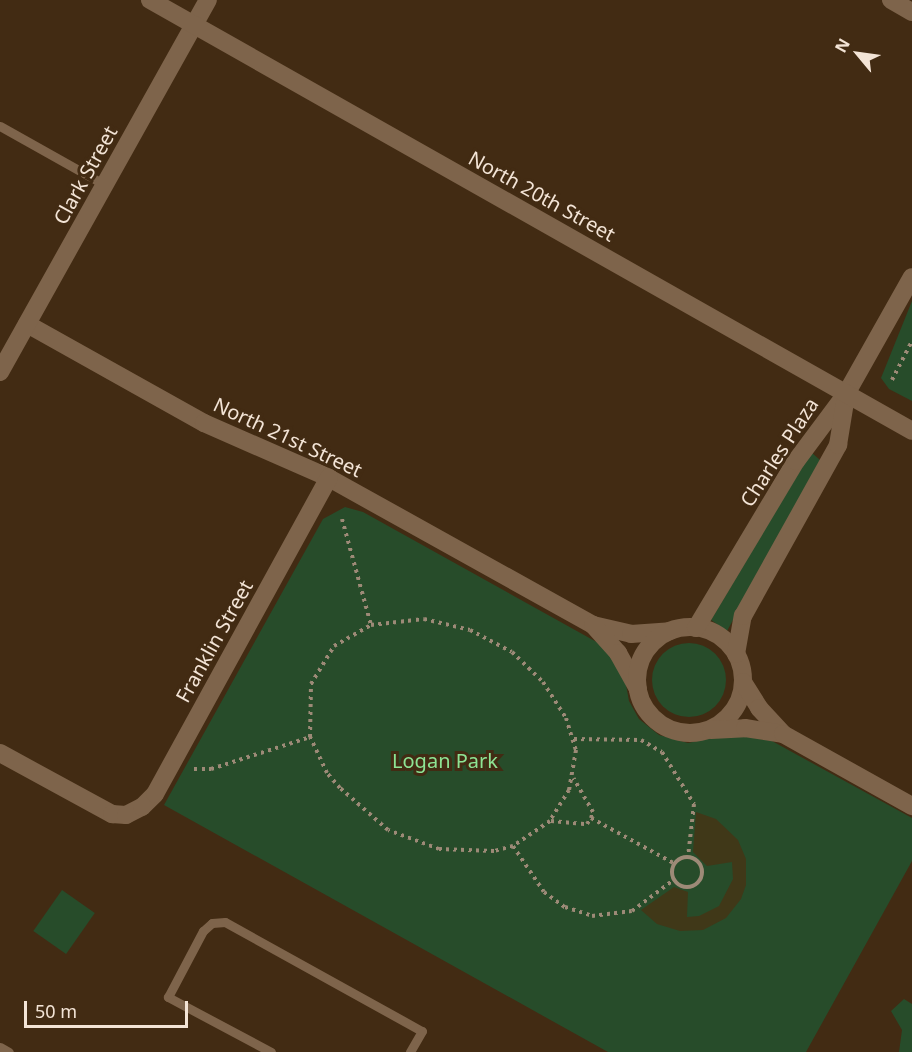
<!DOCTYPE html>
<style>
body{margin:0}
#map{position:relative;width:912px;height:1052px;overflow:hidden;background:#422b13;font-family:"Noto Sans",sans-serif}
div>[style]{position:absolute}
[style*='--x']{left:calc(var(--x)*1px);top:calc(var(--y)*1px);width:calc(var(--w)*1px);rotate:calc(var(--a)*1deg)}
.green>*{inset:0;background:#274c2a;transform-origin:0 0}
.round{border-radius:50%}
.sand>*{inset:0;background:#403818}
.path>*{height:4px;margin-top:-2px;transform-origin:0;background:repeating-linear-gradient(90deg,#9d8a77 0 3px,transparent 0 7.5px)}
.path>.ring{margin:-2px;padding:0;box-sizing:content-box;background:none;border:4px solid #9d8a77;border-radius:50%}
.service>*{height:9px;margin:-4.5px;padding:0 4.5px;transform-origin:4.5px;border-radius:4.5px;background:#7e644b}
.minor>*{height:18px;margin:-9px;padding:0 9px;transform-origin:9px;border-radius:9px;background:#7e644b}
.minor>.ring{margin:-9px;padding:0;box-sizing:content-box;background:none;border:18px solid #7e644b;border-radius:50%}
.tertiary>*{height:18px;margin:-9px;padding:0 9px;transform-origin:9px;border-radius:9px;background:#7e644b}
span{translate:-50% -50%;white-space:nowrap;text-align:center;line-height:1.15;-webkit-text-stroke:6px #422b13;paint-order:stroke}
.street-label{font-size:20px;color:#f3e4d6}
.park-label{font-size:20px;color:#8de494}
.north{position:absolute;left:828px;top:24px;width:60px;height:60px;-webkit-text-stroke:4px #422b13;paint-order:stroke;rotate:299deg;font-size:16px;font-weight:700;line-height:24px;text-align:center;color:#f3e4d6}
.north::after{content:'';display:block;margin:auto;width:21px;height:27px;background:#f3e4d6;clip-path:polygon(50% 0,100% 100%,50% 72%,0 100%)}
.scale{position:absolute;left:24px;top:1001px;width:164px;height:27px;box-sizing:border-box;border:3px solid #f3e4d6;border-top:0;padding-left:8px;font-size:18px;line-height:21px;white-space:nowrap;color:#f3e4d6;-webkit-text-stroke:4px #422b13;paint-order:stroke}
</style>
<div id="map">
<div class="green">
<div style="clip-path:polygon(912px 301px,912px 401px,889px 389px,881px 378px)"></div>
<div style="clip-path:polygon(811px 452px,820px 460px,727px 631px,711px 620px)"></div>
<div style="clip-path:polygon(345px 507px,363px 512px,602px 645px,610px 652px,625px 679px,629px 701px,639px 719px,659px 735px,688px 743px,730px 734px,772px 741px,912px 818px,912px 861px,806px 1052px,608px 1052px,164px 805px,323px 519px)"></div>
<div class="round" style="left:652px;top:643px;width:74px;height:74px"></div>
<div style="left:62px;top:890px;width:40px;height:50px;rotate:35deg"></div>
<div style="clip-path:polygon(904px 999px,912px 1004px,912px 1052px,899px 1052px,902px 1030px,891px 1011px)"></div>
</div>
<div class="sand">
<div style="clip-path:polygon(696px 812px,716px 819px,738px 840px,746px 859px,746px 885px,741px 899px,726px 918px,703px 930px,680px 931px,657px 924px,641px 910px,674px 887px,688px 892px,687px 917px,699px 916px,719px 906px,733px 879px,732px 862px,707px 866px,693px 852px)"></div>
</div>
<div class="path">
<div style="--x:892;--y:380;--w:44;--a:-62.9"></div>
<div style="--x:342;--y:519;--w:110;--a:74.7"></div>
<div style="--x:424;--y:619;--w:47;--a:13.4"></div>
<div style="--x:470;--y:630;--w:47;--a:27.6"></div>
<div style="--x:512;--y:652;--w:43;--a:44.1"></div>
<div style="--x:543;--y:682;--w:43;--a:57.4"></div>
<div style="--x:566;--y:718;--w:34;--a:73"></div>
<div style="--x:576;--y:750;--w:41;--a:99.9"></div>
<div style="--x:569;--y:790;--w:36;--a:122"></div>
<div style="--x:550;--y:821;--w:45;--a:146"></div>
<div style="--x:513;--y:846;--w:20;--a:165"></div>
<div style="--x:494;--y:851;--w:55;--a:-177.9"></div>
<div style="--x:439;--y:849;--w:54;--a:-159.6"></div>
<div style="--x:388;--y:830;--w:64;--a:-138.8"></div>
<div style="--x:340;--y:788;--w:20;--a:-131"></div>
<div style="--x:327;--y:773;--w:40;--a:-115"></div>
<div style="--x:310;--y:737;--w:53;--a:-88.9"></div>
<div style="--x:311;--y:684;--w:44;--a:-58.8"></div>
<div style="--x:334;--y:646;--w:43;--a:-29.6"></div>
<div style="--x:371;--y:625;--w:53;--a:-6.5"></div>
<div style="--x:574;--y:739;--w:67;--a:0.9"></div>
<div style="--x:641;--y:740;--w:24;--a:30"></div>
<div style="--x:662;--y:752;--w:61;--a:58.4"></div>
<div style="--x:694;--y:804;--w:53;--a:96.5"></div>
<div style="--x:194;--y:769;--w:17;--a:0"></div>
<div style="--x:211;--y:769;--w:104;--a:-17.9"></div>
<div style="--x:591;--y:818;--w:96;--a:28.7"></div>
<div style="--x:551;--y:821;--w:36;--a:5"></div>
<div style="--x:587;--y:824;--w:7;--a:-56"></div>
<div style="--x:591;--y:818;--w:6;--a:-72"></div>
<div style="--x:593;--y:812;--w:39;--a:-120"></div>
<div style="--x:513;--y:846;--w:55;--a:56"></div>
<div style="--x:544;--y:892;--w:26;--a:36"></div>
<div style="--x:565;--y:907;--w:28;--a:18"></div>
<div style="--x:592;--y:916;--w:40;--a:-7.1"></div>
<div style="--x:632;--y:911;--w:54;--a:-36.7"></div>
<div class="ring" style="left:672px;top:857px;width:26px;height:26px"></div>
</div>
<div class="service">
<div style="--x:0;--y:126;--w:120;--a:29.3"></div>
<div style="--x:0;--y:1047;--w:10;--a:29"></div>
<div style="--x:271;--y:1052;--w:117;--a:-151.9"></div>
<div style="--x:168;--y:997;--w:75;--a:-62.1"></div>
<div style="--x:203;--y:931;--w:12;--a:-42"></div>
<div style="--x:212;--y:923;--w:13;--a:-4"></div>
<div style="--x:225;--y:922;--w:225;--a:29"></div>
<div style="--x:422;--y:1031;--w:24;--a:120"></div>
</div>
<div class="minor">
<div style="--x:27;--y:324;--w:203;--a:29.2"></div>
<div style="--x:204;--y:423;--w:137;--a:23.7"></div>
<div style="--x:329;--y:478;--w:302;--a:29.1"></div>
<div style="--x:593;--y:625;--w:39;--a:13"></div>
<div style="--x:631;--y:634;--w:39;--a:-4"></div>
<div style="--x:0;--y:372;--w:426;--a:-60.8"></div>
<div style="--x:593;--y:625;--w:38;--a:48"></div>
<div style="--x:618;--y:653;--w:41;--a:60.9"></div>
<div class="ring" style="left:637px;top:627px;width:88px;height:88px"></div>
<div style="--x:696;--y:628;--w:195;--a:-59.1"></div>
<div style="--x:796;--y:461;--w:84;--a:-53.3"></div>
<div style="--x:846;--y:394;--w:134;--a:-60.6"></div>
<div style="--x:736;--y:654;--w:39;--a:-80"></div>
<div style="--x:743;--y:616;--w:196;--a:-60.9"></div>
<div style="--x:838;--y:445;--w:50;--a:-80.7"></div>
<div style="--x:743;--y:682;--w:31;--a:58"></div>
<div style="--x:759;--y:708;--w:35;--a:47"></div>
<div style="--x:711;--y:730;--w:34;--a:-3"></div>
<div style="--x:745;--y:728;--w:38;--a:9"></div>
<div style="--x:783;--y:734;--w:148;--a:29.2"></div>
<div style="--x:0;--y:753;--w:128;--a:28.6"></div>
<div style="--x:112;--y:814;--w:14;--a:4"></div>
<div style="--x:126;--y:815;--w:18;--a:-27"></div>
<div style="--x:142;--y:807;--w:18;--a:-45"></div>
<div style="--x:155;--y:794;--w:361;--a:-61.2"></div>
</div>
<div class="tertiary">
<div style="--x:150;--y:0;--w:875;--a:29.49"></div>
<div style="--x:891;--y:0;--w:24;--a:30"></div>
</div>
<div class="street-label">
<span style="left:85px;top:175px;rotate:-61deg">Clark Street</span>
<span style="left:542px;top:196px;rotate:29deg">North 20th Street</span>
<span style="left:288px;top:437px;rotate:25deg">North 21st Street</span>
<span style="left:779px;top:452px;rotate:-57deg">Charles Plaza</span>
<span style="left:214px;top:641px;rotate:-61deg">Franklin Street</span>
</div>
<div class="park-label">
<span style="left:445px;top:760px">Logan Park</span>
</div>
<div class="north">N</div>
<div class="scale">50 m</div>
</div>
